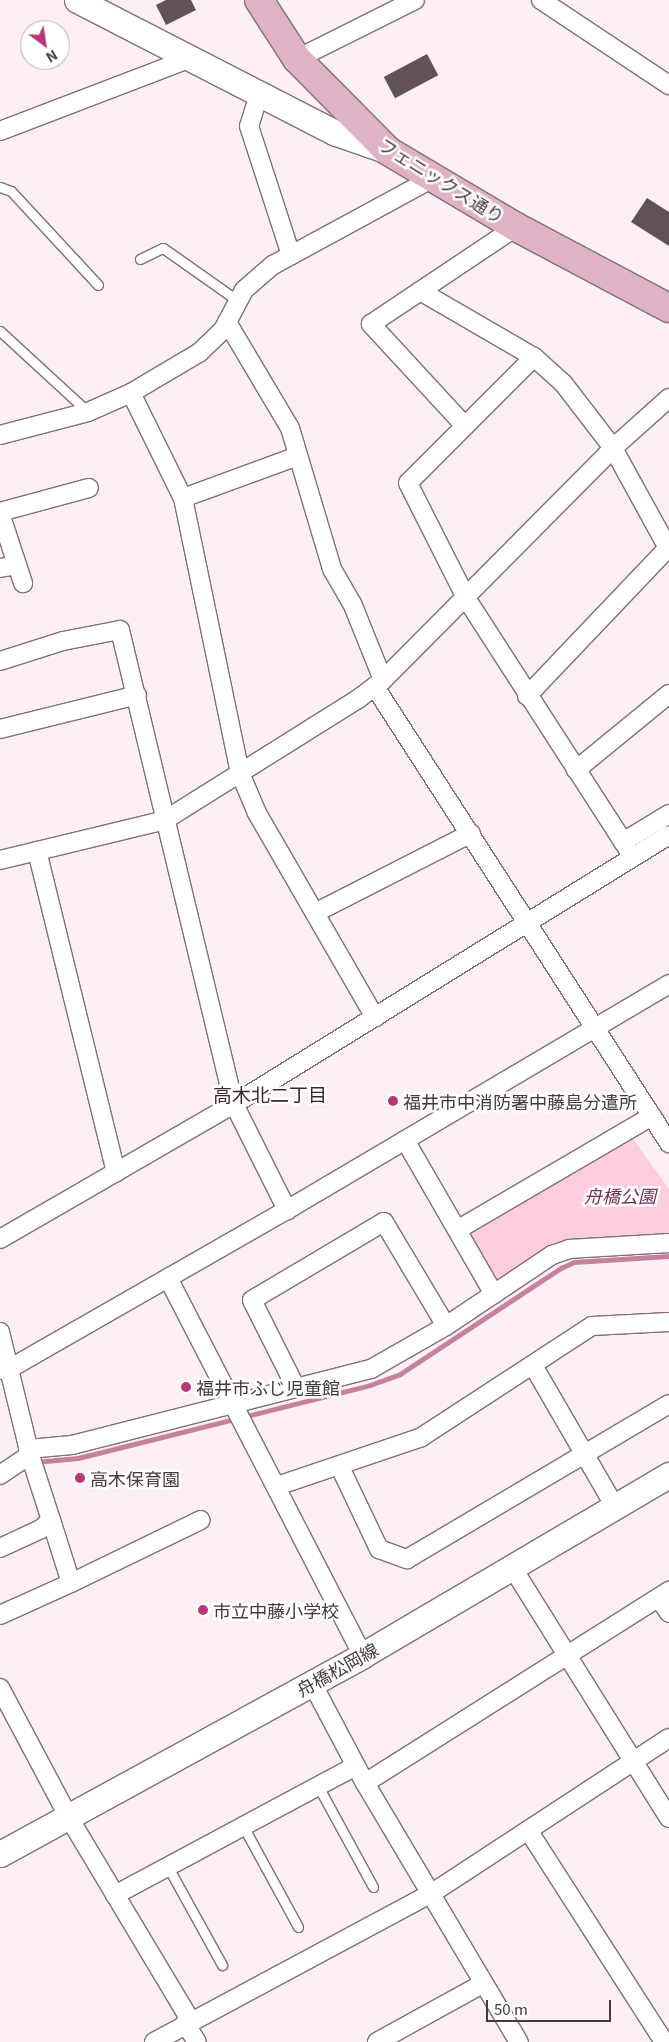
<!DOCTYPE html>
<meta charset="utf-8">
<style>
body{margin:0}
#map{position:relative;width:669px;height:2042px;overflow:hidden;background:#fdf0f5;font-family:Georgia,"Noto Sans JP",serif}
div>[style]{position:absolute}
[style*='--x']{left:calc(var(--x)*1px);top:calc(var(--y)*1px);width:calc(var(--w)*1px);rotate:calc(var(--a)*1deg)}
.green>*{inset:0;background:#fcccdf}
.stream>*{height:5px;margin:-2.5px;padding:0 2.5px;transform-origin:2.5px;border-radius:2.5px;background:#c5819e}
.building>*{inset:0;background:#635158;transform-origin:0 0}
.roads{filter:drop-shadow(1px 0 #826f76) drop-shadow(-1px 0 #826f76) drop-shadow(0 1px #826f76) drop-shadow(0 -1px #826f76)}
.lane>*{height:9px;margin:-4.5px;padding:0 4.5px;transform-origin:4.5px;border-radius:4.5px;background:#fff}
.street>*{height:18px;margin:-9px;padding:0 9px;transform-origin:9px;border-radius:9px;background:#fff}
.secondary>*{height:25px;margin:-12.5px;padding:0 12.5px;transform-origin:12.5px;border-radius:12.5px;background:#fff}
.primary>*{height:28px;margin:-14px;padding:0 14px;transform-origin:14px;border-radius:14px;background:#e0b2c6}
.dots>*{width:14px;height:14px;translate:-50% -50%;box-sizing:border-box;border:2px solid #fff;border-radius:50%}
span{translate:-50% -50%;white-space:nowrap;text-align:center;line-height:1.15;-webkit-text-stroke:5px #fff;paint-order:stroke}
.street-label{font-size:18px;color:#433a3d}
.poi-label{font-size:18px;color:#433a3d}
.left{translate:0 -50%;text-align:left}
.park-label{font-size:18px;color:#7b2a53;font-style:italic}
.neighbourhood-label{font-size:19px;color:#38272e}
.north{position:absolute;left:20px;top:20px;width:50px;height:50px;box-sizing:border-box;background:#fff;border:1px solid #b4b0b1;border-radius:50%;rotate:149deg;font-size:14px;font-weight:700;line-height:20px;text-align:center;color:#433a3d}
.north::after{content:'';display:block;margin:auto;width:18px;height:22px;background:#b9357a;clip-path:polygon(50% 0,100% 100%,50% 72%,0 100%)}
.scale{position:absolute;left:486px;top:2000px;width:125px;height:22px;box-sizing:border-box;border:2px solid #433a3d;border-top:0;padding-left:6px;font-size:15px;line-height:18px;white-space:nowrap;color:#433a3d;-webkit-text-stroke:4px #fff;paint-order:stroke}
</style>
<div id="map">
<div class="green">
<div style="clip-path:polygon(633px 1139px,669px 1189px,669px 1238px,572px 1243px,496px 1281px,466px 1232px)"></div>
</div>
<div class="stream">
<div style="--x:35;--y:1462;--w:43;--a:-5.3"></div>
<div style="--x:78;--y:1458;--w:301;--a:-14"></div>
<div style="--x:370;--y:1385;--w:32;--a:-20"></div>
<div style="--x:400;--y:1374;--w:193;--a:-33.4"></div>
<div style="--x:561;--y:1268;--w:14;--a:-25"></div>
<div style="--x:574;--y:1262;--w:95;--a:-3.6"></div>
</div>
<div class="building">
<div style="clip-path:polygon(166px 0,191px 0,196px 10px,166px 25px,156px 5px)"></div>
<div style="left:427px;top:54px;width:24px;height:49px;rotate:62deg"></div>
<div style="clip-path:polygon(647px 198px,669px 212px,669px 246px,631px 222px)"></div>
</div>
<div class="roads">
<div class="lane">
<div style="--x:0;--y:187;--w:12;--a:20"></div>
<div style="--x:11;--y:191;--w:128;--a:47.2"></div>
<div style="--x:140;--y:259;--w:25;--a:-26"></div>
<div style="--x:163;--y:248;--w:92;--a:35.2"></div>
<div style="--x:0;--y:331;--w:120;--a:42.6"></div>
<div style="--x:318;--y:1786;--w:115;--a:61.4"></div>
<div style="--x:243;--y:1826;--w:115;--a:61.4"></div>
<div style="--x:168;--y:1867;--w:112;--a:61.1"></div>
</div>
<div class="street">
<div style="--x:541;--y:0;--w:154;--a:33.6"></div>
<div style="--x:297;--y:59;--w:132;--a:-26.6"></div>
<div style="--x:259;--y:94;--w:34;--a:107"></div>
<div style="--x:249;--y:126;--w:136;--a:72"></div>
<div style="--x:0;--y:131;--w:202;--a:-20.9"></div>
<div style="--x:420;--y:291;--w:132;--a:30.1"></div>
<div style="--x:534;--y:357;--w:39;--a:42"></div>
<div style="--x:563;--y:383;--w:82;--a:52.4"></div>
<div style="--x:613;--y:448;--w:116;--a:61.2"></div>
<div style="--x:227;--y:322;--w:123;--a:59.3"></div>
<div style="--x:290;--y:428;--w:147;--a:73.4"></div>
<div style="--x:332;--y:569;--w:39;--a:60"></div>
<div style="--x:352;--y:603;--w:83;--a:68.1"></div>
<div style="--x:534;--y:357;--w:178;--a:135"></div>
<div style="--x:408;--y:483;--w:129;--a:63.2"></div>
<div style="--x:466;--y:598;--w:308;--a:57.2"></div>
<div style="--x:131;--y:393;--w:117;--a:63.7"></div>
<div style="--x:183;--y:498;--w:281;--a:78.3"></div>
<div style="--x:240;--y:773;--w:43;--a:67"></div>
<div style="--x:257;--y:813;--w:236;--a:60"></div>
<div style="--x:465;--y:426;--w:139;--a:-132.7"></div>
<div style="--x:371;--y:324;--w:174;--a:-33.8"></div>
<div style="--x:0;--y:435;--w:91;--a:-14.6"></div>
<div style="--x:88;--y:412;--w:47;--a:-23.8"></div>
<div style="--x:131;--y:393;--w:80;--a:-30.7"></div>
<div style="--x:200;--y:352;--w:32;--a:-44"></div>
<div style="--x:223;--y:330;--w:45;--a:-62.3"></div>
<div style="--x:244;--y:290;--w:38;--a:-41"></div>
<div style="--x:273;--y:265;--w:182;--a:-28.5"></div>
<div style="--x:183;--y:498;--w:122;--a:-20.1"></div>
<div style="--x:0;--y:512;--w:92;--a:-15.1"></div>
<div style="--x:0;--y:513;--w:74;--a:71.8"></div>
<div style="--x:0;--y:568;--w:17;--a:-10"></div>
<div style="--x:0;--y:661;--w:66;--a:-17.6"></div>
<div style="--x:63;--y:641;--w:58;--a:-10.9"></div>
<div style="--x:120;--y:630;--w:488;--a:76.5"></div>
<div style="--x:234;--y:1104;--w:119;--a:63.4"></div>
<div style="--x:375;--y:687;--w:543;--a:57.19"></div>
<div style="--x:527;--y:696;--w:206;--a:-46.4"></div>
<div style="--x:0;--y:729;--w:141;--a:-13.9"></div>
<div style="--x:576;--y:770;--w:120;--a:-39.3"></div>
<div style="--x:623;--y:842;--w:54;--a:-31.3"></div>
<div style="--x:37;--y:851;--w:331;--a:76.2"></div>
<div style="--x:0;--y:860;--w:170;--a:-13.6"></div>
<div style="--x:165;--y:820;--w:228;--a:-32.1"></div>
<div style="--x:358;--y:699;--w:31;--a:-37"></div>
<div style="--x:383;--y:680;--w:327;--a:-45.2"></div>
<div style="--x:613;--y:448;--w:75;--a:-41.8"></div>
<div style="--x:315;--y:913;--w:175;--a:-27.1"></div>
<div style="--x:405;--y:1140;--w:178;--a:60"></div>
<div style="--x:457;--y:1230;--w:226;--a:-30.3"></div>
<div style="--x:0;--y:1239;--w:270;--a:-30"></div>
<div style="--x:234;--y:1104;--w:511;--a:-31.73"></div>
<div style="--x:168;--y:1278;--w:424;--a:62.7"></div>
<div style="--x:0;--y:1332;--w:127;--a:76.3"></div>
<div style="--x:30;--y:1455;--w:68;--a:72.1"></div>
<div style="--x:51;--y:1520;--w:13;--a:138"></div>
<div style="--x:41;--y:1529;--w:45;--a:155.1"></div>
<div style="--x:534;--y:1367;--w:162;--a:59.9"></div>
<div style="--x:0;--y:1370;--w:9;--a:-6"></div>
<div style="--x:9;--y:1369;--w:320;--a:-29.8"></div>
<div style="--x:287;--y:1210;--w:444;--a:-30.6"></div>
<div style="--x:296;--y:1388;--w:98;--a:-116.6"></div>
<div style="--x:252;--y:1300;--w:153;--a:-30.6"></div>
<div style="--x:384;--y:1222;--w:121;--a:59.2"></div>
<div style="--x:28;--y:1449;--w:44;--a:-5.2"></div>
<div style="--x:72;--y:1445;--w:309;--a:-14.3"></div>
<div style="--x:371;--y:1369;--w:86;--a:-29.8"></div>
<div style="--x:446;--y:1326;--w:128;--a:-33.8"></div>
<div style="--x:552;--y:1255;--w:18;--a:-19"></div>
<div style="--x:569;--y:1249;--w:100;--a:-3.4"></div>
<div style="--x:340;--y:1467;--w:91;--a:64.6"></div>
<div style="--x:379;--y:1549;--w:30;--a:20"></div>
<div style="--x:407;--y:1559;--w:304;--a:-30.6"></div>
<div style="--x:0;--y:1475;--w:36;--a:-34"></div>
<div style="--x:277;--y:1486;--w:151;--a:-18.6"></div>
<div style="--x:420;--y:1438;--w:205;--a:-33.1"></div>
<div style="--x:592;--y:1326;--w:77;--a:-3"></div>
<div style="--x:512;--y:1567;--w:296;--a:58"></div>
<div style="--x:71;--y:1583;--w:144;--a:-25.9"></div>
<div style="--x:659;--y:1598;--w:18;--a:56"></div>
<div style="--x:0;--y:1615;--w:78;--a:-24.3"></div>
<div style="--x:71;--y:1583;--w:66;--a:-107.6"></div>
<div style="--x:312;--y:1683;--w:113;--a:62.1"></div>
<div style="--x:365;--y:1783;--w:301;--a:59.3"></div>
<div style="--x:0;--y:1688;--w:145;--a:62"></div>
<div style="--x:68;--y:1816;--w:238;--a:59.1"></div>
<div style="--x:365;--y:1783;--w:360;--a:-32.3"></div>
<div style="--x:528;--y:1830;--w:252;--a:57.3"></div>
<div style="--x:115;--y:1895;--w:273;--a:-28.2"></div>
<div style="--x:185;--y:2023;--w:22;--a:58"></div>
<div style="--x:154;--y:2042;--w:315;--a:-28.2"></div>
<div style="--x:432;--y:1893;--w:283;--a:-33.2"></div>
<div style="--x:377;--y:2042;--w:120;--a:-28.9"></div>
</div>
<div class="secondary">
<div style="--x:77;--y:0;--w:291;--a:27.2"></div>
<div style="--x:336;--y:133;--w:55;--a:19.1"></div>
<div style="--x:0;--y:1854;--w:414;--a:-28.7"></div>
<div style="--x:363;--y:1655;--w:355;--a:-30.5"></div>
</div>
<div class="primary">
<div style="--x:259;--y:0;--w:70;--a:57.2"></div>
<div style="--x:297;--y:59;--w:129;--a:45.3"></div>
<div style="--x:388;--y:151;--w:149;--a:30.7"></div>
<div style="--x:516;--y:227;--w:173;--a:27.9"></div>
</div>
</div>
<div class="dots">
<div style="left:393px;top:1101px;background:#b9357a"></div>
<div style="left:186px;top:1387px;background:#b9357a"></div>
<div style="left:80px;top:1478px;background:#b9357a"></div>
<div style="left:203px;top:1610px;background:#b9357a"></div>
</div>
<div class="street-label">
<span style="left:442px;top:180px;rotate:32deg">フェニックス通り</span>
<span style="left:337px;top:1669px;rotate:-29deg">舟橋松岡線</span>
</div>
<div class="poi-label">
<span class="left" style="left:403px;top:1101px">福井市中消防署中藤島分遣所</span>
<span class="left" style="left:196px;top:1387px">福井市ふじ児童館</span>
<span class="left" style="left:90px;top:1478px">高木保育園</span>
<span class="left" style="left:213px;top:1610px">市立中藤小学校</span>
</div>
<div class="park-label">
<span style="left:620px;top:1195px">舟橋公園</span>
</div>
<div class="neighbourhood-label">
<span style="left:270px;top:1094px">高木北二丁目</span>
</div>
<div class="north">N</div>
<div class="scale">50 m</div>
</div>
